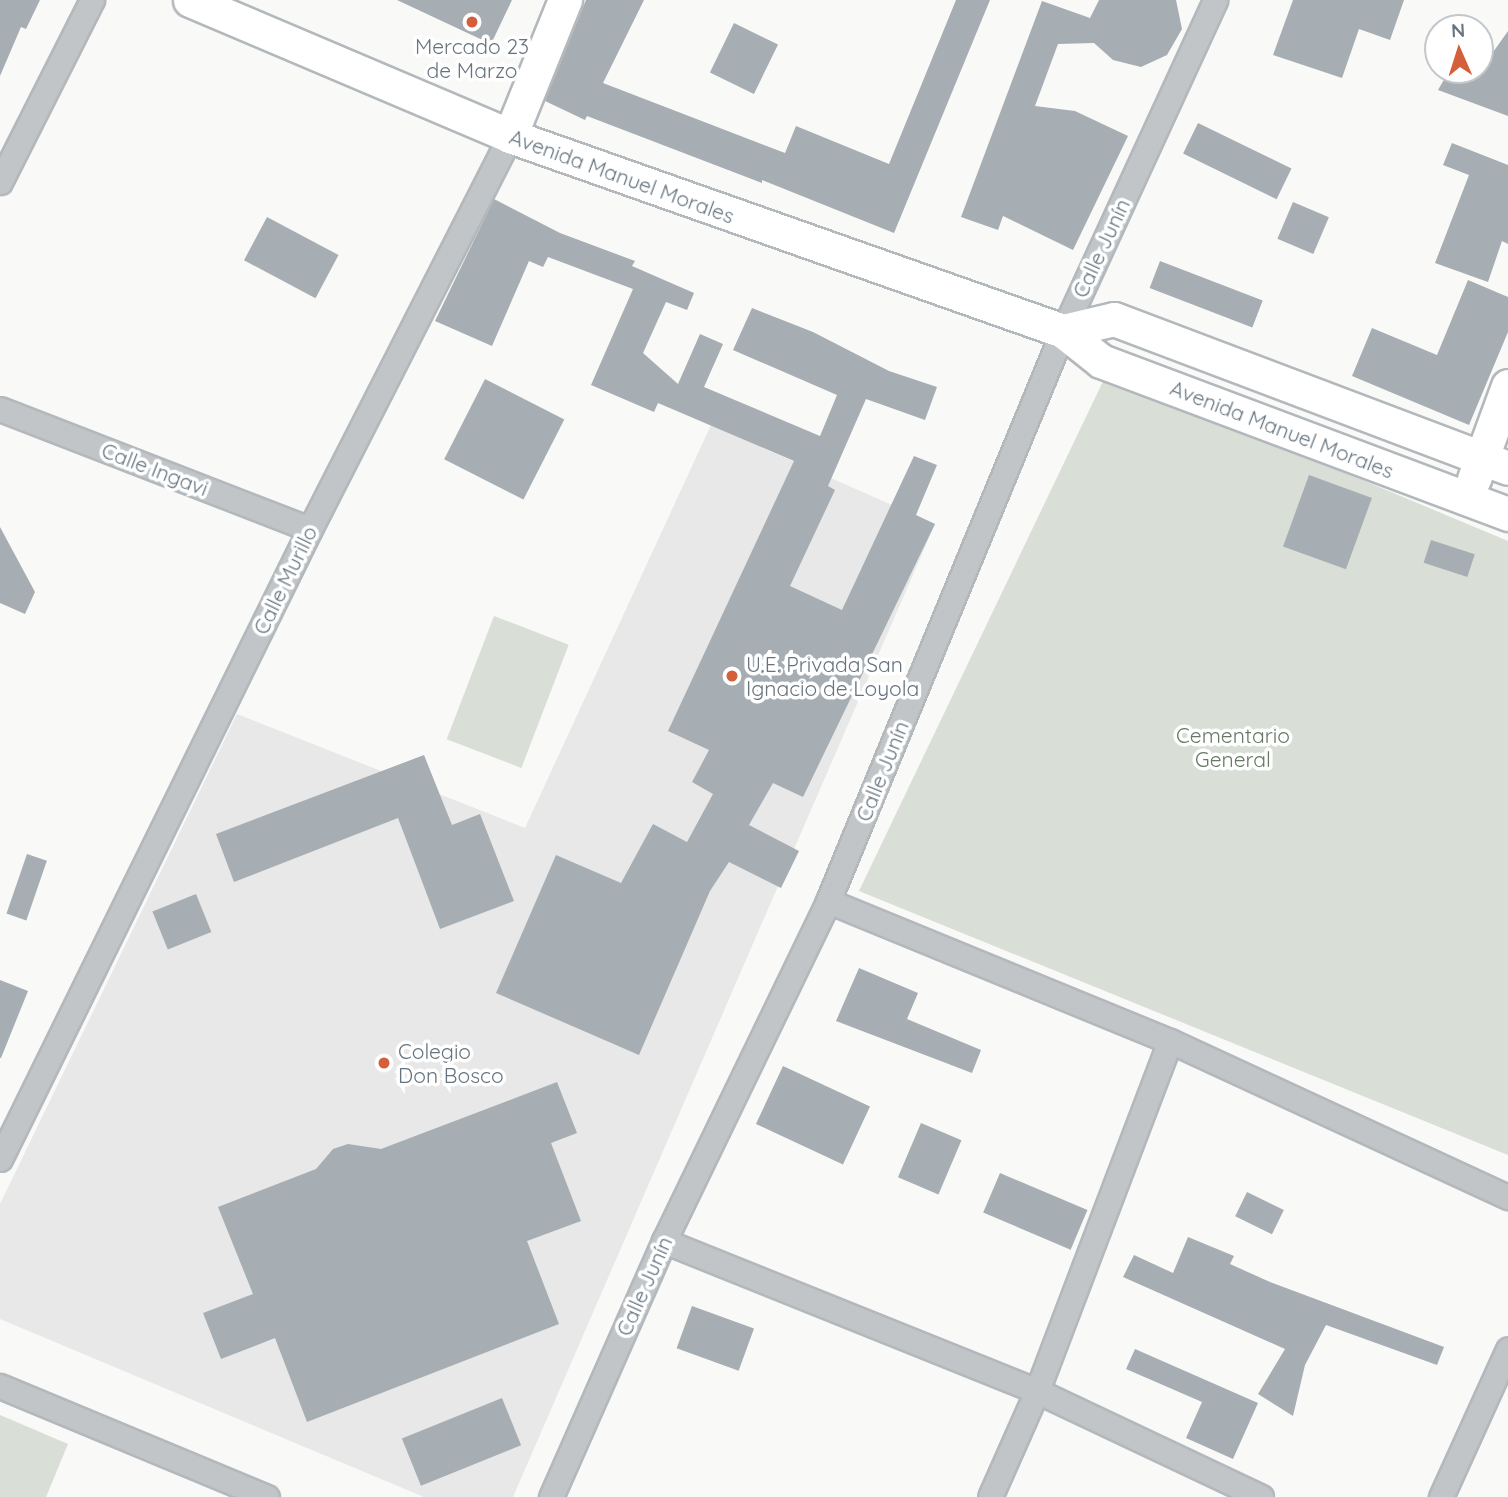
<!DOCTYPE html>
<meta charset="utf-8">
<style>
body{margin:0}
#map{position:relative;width:1508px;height:1497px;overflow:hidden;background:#f9f9f7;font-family:Quicksand,sans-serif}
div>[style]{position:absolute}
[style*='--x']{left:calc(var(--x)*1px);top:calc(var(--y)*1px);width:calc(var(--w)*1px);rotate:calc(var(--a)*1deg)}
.built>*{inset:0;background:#e7e8e7}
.green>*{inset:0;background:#d9ded7;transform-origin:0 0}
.building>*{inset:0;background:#a6aeb3;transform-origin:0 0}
.roads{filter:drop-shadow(2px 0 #b3b8bd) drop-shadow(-2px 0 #b3b8bd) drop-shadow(0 2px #b3b8bd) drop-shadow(0 -2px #b3b8bd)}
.street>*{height:23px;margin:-11.5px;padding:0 11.5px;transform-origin:11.5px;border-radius:11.5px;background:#c1c5c8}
.secondary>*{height:33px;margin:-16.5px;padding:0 16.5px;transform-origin:16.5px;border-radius:16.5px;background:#fff}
.dots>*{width:19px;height:19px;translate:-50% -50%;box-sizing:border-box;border:4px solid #fff;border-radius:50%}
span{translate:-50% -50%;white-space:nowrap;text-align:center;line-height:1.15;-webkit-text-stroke:7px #fff;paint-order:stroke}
.poi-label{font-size:21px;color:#66747f}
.left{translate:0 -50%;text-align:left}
.street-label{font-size:21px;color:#66747f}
.park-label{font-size:21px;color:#687865}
.north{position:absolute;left:1424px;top:14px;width:70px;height:70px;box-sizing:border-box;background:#fff;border:2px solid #c2c7cc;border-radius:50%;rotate:357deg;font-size:19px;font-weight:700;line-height:28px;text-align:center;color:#66747f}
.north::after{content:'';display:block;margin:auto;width:24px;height:32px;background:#d55f3b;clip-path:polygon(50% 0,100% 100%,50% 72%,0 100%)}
</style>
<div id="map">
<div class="built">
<div style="clip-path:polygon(711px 425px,935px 524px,513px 1497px,424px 1497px,0 1319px,0 1204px,237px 714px,525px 828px)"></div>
</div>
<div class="green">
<div style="clip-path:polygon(1107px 373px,1508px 541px,1508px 1155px,859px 891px)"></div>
<div style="left:494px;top:616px;width:80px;height:132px;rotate:21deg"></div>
<div style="clip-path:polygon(0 1415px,68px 1444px,46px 1497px,0 1497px)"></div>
</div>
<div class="building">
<div style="clip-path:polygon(0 0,40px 0,26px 29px,21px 27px,0 76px)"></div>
<div style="clip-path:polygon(397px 0,512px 0,491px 44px)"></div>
<div style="clip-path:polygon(586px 0,644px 0,603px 83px,785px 153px,796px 126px,889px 164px,956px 0,990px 0,894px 233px,762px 180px,762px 183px,587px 116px,585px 120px,545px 101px)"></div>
<div style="clip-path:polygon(1099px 0,1176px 0,1182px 29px,1167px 55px,1141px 67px,1113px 60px,1094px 43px,1058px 44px,1035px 106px,1075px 111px,1128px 136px,1073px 250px,1003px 216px,998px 230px,961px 217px,1042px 1px,1090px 18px)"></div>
<div style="clip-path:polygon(1293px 0,1404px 0,1390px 40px,1359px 29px,1342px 78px,1273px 55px)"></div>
<div style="left:734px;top:23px;width:49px;height:55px;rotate:26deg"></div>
<div style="clip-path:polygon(1508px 31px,1508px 116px,1438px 90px,1449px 71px,1474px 79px)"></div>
<div style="left:1198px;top:123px;width:104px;height:34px;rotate:26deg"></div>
<div style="clip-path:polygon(1452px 143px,1508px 165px,1508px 244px,1502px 241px,1488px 282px,1435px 263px,1469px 175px,1443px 165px)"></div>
<div style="clip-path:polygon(494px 199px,560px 233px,635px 261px,632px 266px,694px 293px,687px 310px,666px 302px,643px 353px,678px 384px,700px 334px,723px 344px,704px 387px,820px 436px,837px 395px,733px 350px,752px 308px,813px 332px,889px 371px,937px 387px,925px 420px,866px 399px,828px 486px,835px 490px,790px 586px,842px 610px,914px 456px,937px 465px,916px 515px,935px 524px,803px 797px,773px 783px,749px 825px,799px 851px,781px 888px,729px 862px,710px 891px,639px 1055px,496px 993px,556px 855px,621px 883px,653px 824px,687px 842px,713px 794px,692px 782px,709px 750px,668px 731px,794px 461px,658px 403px,654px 412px,591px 385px,633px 289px,548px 257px,543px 267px,529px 261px,492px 346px,435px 321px)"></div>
<div style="left:1293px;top:202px;width:39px;height:40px;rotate:23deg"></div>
<div style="left:267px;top:217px;width:81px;height:49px;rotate:28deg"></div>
<div style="left:1160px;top:261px;width:110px;height:29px;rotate:21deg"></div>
<div style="clip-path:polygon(1468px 280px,1508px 297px,1508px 332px,1469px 425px,1352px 376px,1372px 328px,1437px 355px)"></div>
<div style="left:485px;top:379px;width:89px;height:90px;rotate:27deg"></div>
<div style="left:1309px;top:475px;width:67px;height:76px;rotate:20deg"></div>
<div style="clip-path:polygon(0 527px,35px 592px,25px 614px,0 603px)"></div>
<div style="left:1431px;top:540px;width:46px;height:24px;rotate:18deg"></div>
<div style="clip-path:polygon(424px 755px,452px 825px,480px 814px,514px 901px,440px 929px,398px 818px,234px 882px,216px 834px)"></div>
<div style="left:27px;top:854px;width:21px;height:63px;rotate:19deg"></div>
<div style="left:196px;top:894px;width:41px;height:47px;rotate:68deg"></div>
<div style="clip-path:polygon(859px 968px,918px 993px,907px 1019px,981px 1050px,972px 1073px,836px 1021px)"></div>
<div style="clip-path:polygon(0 980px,28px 991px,1px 1058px,0 1058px)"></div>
<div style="left:783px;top:1066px;width:96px;height:64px;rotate:25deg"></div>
<div style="clip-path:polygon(557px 1082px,577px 1133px,551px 1143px,581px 1221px,527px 1241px,559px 1324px,307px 1422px,275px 1338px,221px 1359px,203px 1313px,253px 1294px,218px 1207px,316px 1169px,333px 1149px,348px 1144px,381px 1149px)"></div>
<div style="left:921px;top:1123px;width:44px;height:59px;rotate:23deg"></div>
<div style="left:1000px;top:1173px;width:95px;height:43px;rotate:23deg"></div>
<div style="left:1247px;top:1192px;width:41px;height:27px;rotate:26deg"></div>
<div style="clip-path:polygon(1188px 1237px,1234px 1256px,1230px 1264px,1270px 1282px,1444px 1347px,1437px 1365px,1326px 1325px,1305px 1365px,1293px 1416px,1258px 1394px,1285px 1349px,1123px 1277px,1134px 1255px,1173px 1273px)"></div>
<div style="left:692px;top:1306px;width:66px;height:45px;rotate:20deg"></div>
<div style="clip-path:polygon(1135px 1349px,1258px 1403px,1233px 1459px,1186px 1438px,1202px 1402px,1126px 1369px)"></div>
<div style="left:502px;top:1398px;width:51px;height:108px;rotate:68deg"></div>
</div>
<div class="roads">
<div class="street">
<div style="--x:0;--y:182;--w:204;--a:-63.2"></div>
<div style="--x:0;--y:409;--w:332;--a:21.2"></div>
<div style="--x:828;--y:901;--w:370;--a:22.3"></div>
<div style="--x:1170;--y:1041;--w:372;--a:24.8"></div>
<div style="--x:0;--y:1159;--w:702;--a:-63.8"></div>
<div style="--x:310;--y:529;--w:441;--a:-63"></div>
<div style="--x:664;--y:1241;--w:402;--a:21.9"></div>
<div style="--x:1037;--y:1391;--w:248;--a:25.3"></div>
<div style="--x:0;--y:1386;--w:289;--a:22.6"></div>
<div style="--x:551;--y:1497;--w:280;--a:-66.2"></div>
<div style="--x:664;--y:1241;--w:377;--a:-64.2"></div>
<div style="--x:828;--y:901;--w:617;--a:-67.59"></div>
<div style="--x:1063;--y:331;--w:364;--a:-65.3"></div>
<div style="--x:990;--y:1497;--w:116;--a:-66.1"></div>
<div style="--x:1037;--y:1391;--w:374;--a:-69.2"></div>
<div style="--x:1441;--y:1497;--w:162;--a:-65.6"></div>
</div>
<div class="secondary">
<div style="--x:190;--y:0;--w:348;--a:23"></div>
<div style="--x:510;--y:136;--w:586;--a:19.42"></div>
<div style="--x:1063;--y:331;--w:48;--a:38.3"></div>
<div style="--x:1101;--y:361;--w:435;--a:20.6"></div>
<div style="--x:510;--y:136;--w:147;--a:-68"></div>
<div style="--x:1063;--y:331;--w:52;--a:-13.2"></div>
<div style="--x:1114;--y:319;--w:421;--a:20.7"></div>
<div style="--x:1474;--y:479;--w:99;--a:-69.9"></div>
</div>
</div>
<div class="dots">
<div style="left:472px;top:22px;background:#d55f3b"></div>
<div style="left:732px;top:676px;background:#d55f3b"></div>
<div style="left:384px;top:1063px;background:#d55f3b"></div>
</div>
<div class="poi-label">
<span style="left:472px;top:58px">Mercado 23<br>de Marzo</span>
<span class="left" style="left:746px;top:676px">U.E. Privada San<br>Ignacio de Loyola</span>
<span class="left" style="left:398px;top:1063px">Colegio<br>Don Bosco</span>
</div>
<div class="street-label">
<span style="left:622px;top:176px;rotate:20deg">Avenida Manuel Morales</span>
<span style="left:1101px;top:248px;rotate:-65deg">Calle Junín</span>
<span style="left:1282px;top:429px;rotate:21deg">Avenida Manuel Morales</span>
<span style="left:155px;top:469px;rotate:21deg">Calle Ingavi</span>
<span style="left:285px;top:580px;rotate:-64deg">Calle Murillo</span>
<span style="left:882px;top:771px;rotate:-68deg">Calle Junín</span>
<span style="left:644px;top:1286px;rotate:-66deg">Calle Junín</span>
</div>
<div class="park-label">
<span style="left:1233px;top:747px">Cementario<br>General</span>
</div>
<div class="north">N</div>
</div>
